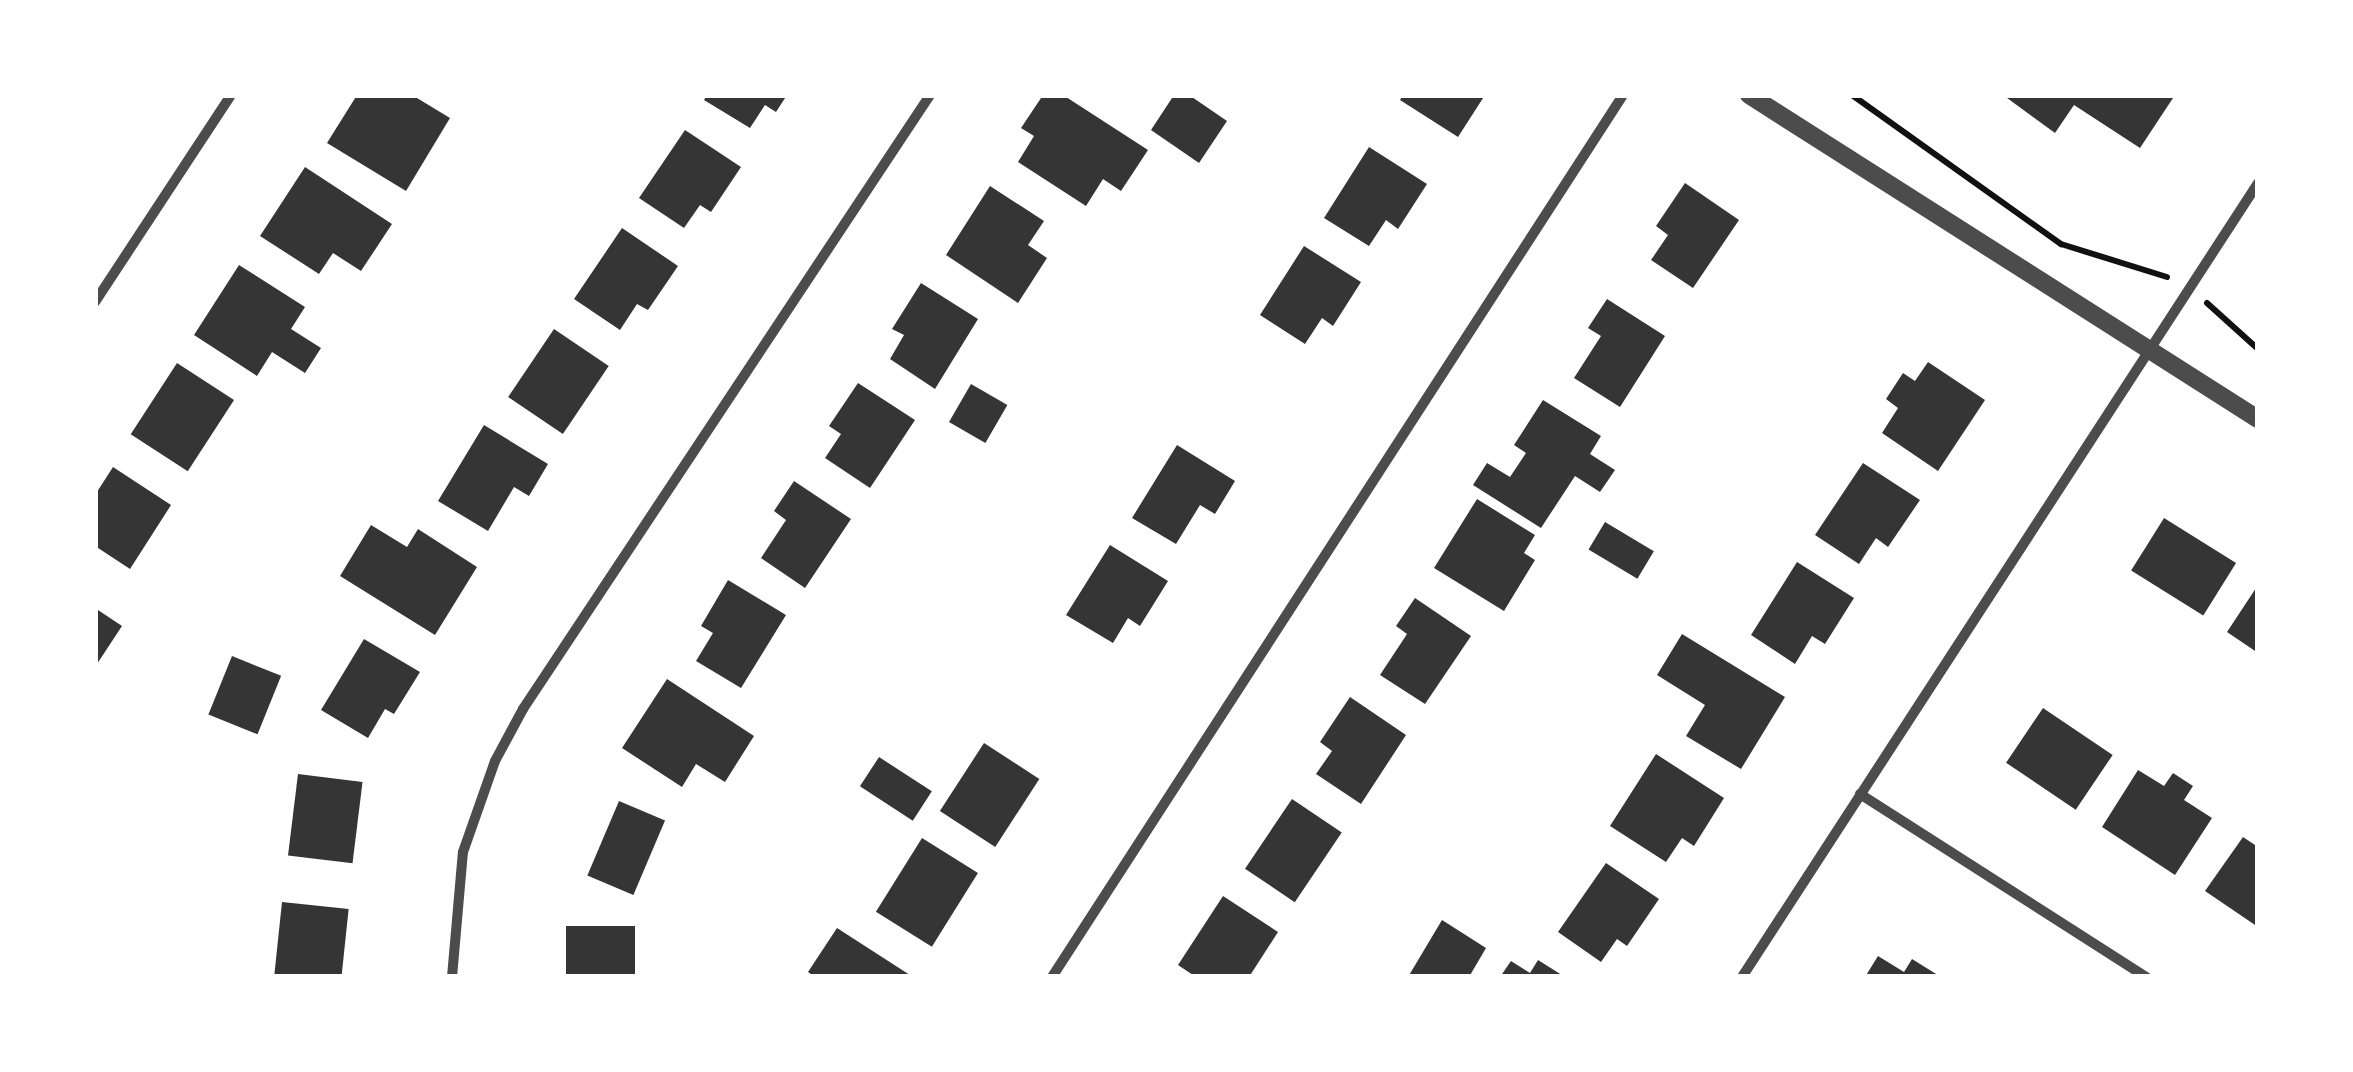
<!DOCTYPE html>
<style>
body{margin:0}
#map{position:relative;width:2353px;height:1072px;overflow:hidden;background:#fff;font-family:Commissioner,sans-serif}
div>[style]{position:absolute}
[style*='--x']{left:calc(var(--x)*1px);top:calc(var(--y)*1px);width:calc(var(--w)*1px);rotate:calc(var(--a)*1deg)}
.building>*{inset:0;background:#353535;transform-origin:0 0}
.path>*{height:6px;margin:-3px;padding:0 3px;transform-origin:3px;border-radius:3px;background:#111}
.minor>*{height:10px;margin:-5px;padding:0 5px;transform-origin:5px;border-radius:5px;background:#4c4c4c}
.tertiary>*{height:18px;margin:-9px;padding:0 9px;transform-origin:9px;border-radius:9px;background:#4c4c4c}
span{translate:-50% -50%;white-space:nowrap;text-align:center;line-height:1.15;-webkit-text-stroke:9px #fff;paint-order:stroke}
.frame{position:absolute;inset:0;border:98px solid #fff;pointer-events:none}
</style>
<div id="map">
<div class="building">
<div style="clip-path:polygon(357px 95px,412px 95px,450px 118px,406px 191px,327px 143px)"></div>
<div style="clip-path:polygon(707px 95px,787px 95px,776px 112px,765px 105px,750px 128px,704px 100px)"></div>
<div style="clip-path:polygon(1043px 95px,1063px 95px,1148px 150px,1121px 191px,1103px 179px,1086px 206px,1018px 162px,1034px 136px,1021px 128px)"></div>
<div style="clip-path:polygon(1174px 95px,1189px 95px,1227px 121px,1199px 163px,1151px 130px)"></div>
<div style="clip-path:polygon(1403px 95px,1485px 95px,1458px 137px,1400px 100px)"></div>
<div style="clip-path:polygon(2003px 95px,2175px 95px,2140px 148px,2074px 105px,2055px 133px)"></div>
<div style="clip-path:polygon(685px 130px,741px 167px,711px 212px,700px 205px,684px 228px,639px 198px)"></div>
<div style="clip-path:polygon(1369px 147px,1427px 184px,1398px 229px,1386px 220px,1369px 246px,1324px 218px)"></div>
<div style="clip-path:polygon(305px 167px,392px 224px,361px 271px,333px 253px,319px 274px,260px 236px)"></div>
<div style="clip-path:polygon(1685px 183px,1739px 220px,1693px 288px,1651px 260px,1668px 235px,1656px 226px)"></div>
<div style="clip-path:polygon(990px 186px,1044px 221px,1028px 245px,1047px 258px,1018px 303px,946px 255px)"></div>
<div style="clip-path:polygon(622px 228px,678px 266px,648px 310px,637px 304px,620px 330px,574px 299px)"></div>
<div style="clip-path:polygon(1304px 246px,1361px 282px,1333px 326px,1322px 318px,1305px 344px,1260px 315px)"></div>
<div style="clip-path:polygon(239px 265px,305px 307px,291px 329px,321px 348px,305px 373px,272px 352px,257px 376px,194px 335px)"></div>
<div style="clip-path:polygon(921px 283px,978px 319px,935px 389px,890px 359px,904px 335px,892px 329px)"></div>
<div style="clip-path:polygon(1607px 299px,1665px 336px,1620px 407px,1574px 378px,1601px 336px,1588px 328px)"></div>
<div style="left:554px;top:329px;width:66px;height:82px;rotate:34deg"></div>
<div style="clip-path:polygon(1928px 362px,1985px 400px,1938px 471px,1882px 433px,1898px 408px,1886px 399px,1903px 373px,1915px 381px)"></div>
<div style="left:177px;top:363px;width:68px;height:85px;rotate:33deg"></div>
<div style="clip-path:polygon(858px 383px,915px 420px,870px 488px,825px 458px,841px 434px,829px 426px)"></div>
<div style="left:971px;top:384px;width:42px;height:44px;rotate:30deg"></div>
<div style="clip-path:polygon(1543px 400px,1601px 436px,1590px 454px,1615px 470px,1600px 492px,1575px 476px,1541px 528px,1473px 485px,1487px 463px,1510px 477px,1526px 453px,1514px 445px)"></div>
<div style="clip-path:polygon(484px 425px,548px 464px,529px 496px,514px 487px,488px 531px,438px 501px)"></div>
<div style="clip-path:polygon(1177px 445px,1235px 481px,1215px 514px,1200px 505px,1176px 544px,1132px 518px)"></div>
<div style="clip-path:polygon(1863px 463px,1920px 500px,1888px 547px,1876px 538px,1859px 564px,1815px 535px)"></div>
<div style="clip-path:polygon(113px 467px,171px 505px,130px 569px,95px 546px,95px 495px)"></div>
<div style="clip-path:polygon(794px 481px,851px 519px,805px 588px,761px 558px,786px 520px,774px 511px)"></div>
<div style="clip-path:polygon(1477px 499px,1535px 535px,1524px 553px,1535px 560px,1504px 611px,1434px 568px)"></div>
<div style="left:2164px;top:518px;width:85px;height:62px;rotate:32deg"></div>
<div style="left:1605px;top:522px;width:57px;height:32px;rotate:31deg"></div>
<div style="clip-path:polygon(371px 525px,407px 547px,418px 529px,477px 567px,435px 635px,340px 576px)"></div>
<div style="clip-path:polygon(1110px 545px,1168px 581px,1140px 626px,1128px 618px,1113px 643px,1066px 615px)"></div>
<div style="clip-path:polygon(1797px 562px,1854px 598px,1825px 644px,1812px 636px,1795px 664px,1751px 635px)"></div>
<div style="clip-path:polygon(728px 580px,786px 615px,741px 688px,696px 661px,713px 633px,701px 626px)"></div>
<div style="clip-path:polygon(2258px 585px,2258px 653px,2227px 632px)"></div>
<div style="clip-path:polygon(1415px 598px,1471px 636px,1425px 704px,1380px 675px,1407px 634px,1396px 626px)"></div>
<div style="clip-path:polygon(95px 608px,122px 626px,95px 667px)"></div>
<div style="clip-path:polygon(1682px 634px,1785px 697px,1741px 769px,1686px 736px,1705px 705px,1657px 675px)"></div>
<div style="clip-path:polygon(364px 639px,420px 672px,394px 714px,385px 709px,368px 738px,321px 710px)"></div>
<div style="left:232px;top:656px;width:53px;height:63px;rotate:22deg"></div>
<div style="clip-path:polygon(667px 679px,754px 736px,725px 782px,696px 764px,682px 787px,622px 748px)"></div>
<div style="clip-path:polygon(1350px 697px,1406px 735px,1361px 804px,1316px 774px,1332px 751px,1320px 742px)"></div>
<div style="left:2043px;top:708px;width:84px;height:66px;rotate:34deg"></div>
<div style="left:984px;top:743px;width:66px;height:81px;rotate:33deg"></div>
<div style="clip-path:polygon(1656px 754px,1724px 798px,1694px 846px,1682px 838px,1666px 862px,1610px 826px)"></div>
<div style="left:879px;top:757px;width:63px;height:35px;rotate:33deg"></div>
<div style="clip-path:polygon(2138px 770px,2164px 786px,2173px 773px,2193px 786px,2184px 800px,2212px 818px,2175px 875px,2102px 827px)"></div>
<div style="left:298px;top:774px;width:65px;height:82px;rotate:7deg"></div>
<div style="left:1292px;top:799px;width:60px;height:84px;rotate:34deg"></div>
<div style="left:619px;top:801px;width:50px;height:81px;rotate:23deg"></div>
<div style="clip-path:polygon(2243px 837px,2258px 847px,2258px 927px,2205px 891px)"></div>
<div style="left:922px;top:838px;width:66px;height:87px;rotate:32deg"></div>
<div style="clip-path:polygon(1606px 863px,1659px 899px,1627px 946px,1617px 939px,1601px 962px,1558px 932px)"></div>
<div style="clip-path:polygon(1223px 896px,1278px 932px,1249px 977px,1196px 977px,1178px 965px)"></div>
<div style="left:282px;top:902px;width:67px;height:75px;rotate:6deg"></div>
<div style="clip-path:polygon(1442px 920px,1486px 948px,1469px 977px,1408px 977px)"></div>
<div style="left:566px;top:926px;width:69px;height:51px"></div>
<div style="clip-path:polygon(837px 928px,913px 977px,815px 977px,808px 972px)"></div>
<div style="clip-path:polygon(1878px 956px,1904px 972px,1912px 959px,1941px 977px,1865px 977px)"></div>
<div style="clip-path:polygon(1538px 960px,1565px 977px,1500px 977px,1511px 961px,1530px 973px)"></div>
</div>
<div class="path">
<div style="--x:1852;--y:95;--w:257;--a:35.5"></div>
<div style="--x:2061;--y:244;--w:111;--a:17.3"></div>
<div style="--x:2207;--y:303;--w:69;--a:42"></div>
</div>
<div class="minor">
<div style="--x:95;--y:302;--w:248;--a:-56.7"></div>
<div style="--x:1860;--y:794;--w:340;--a:32.6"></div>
<div style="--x:452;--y:977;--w:125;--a:-85"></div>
<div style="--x:463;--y:852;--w:96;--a:-70.6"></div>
<div style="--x:495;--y:761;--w:59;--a:-61.7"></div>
<div style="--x:523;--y:709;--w:737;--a:-56.46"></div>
<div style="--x:1052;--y:977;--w:1051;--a:-57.08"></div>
<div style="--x:1742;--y:977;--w:947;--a:-56.98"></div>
</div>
<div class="tertiary">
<div style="--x:1749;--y:95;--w:603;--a:32.48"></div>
</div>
<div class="frame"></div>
</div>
